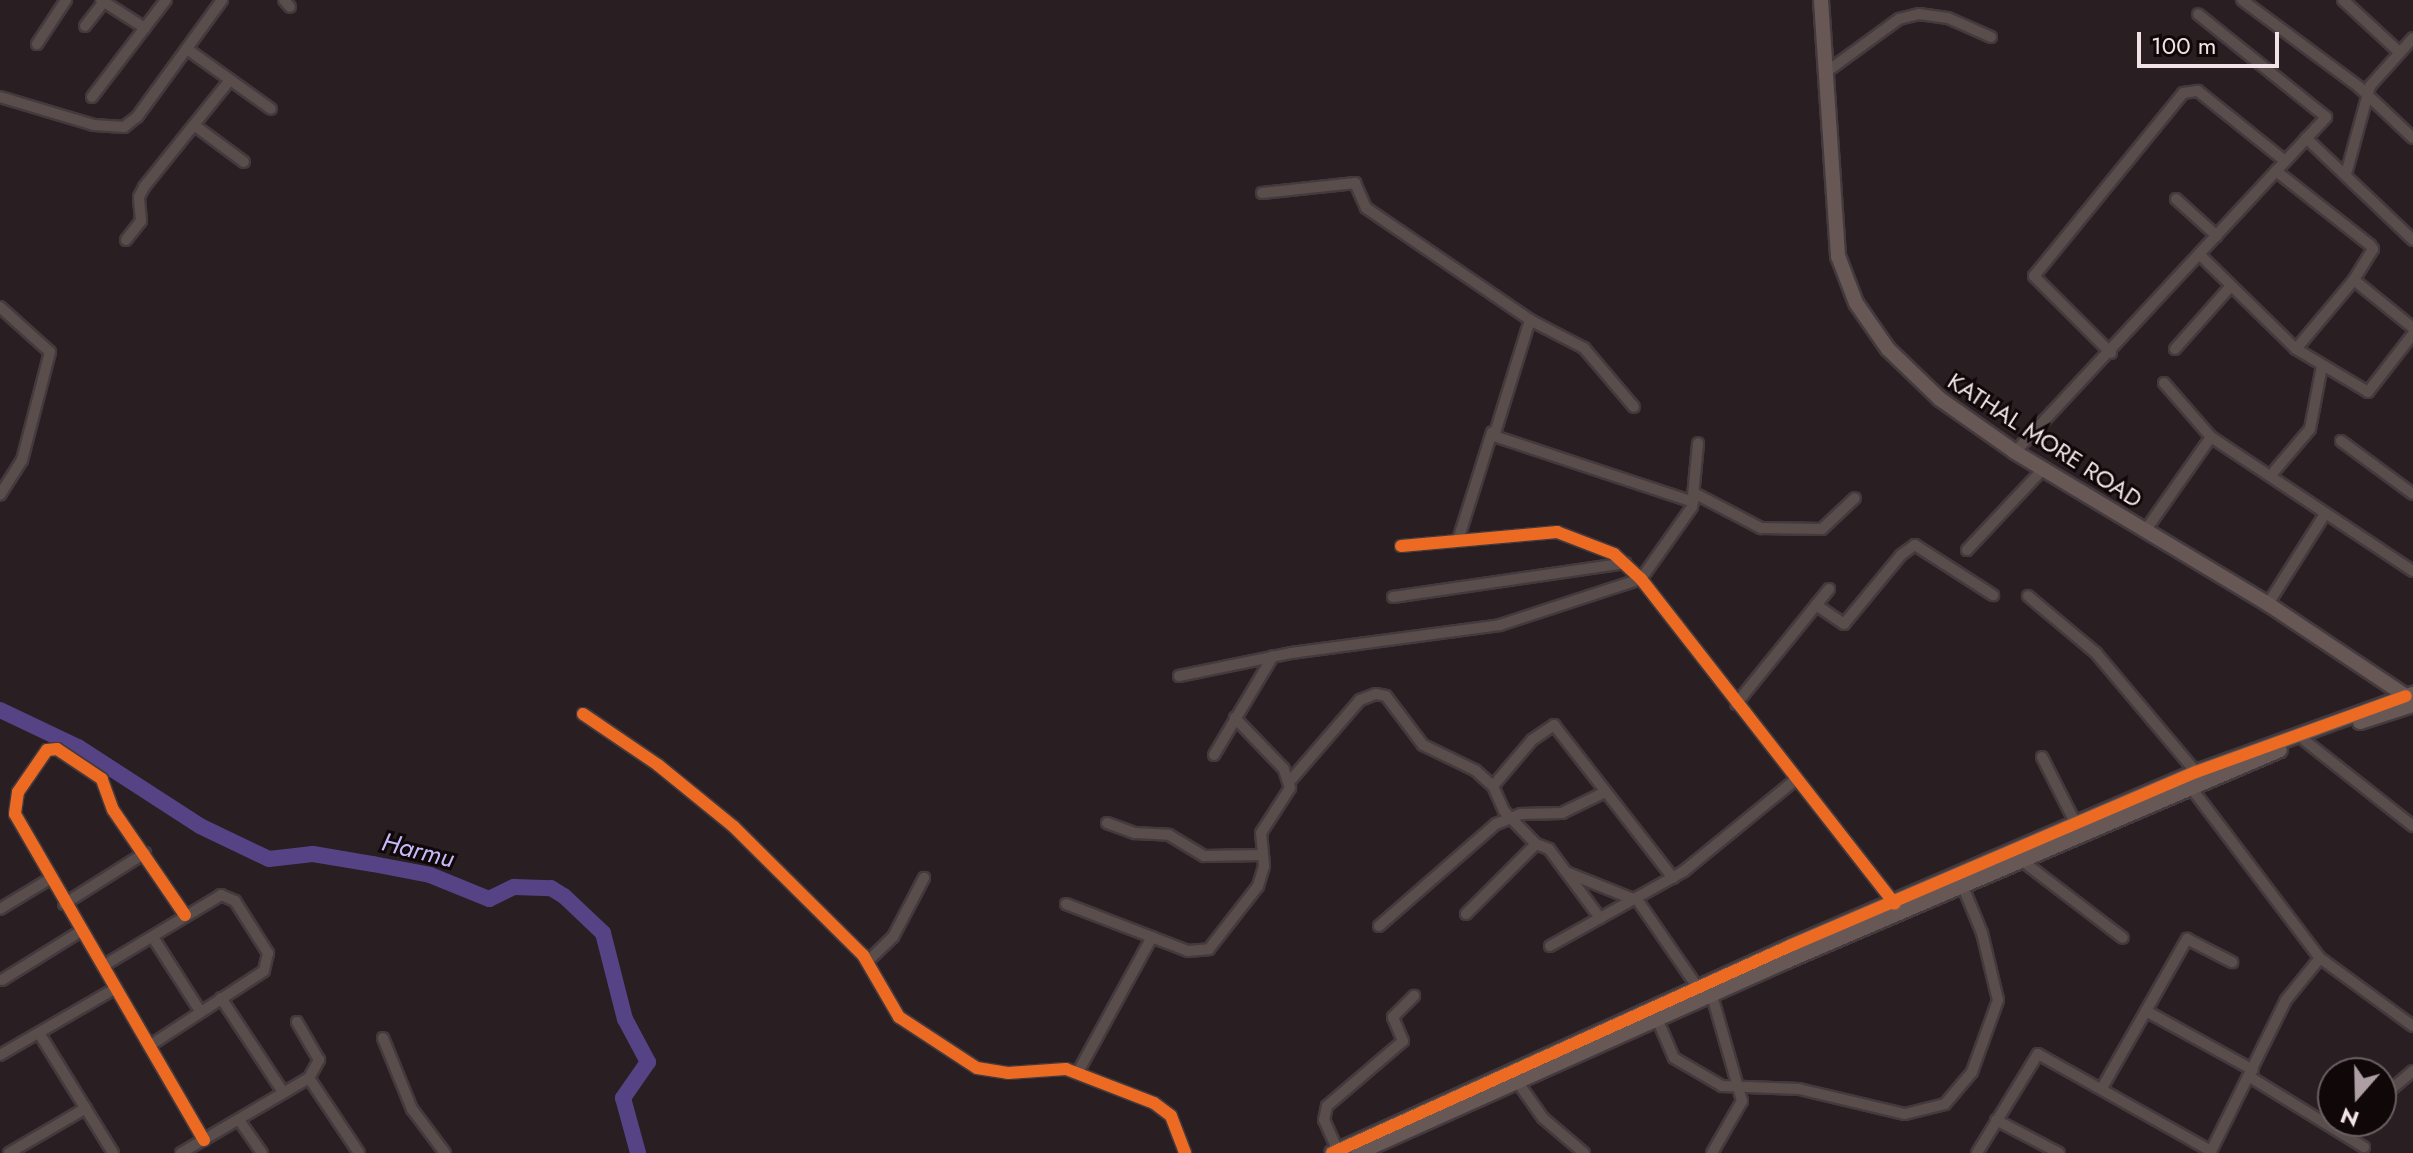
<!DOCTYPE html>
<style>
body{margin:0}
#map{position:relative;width:2413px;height:1153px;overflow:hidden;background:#291e21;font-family:Jost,sans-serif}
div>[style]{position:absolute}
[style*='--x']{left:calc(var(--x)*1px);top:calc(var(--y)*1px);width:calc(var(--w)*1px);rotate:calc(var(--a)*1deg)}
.river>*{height:16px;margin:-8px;padding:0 8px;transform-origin:8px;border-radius:8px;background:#554386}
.roads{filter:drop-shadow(2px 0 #443a3e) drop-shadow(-2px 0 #443a3e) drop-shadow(0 2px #443a3e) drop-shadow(0 -2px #443a3e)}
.street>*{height:10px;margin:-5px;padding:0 5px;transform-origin:5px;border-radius:5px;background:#5a4e4c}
.secondary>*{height:14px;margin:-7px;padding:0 7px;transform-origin:7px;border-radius:7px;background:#675855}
.cycleway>*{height:12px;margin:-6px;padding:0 6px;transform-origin:6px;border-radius:6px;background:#ed6a23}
span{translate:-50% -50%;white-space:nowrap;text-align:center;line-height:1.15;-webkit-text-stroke:6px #100709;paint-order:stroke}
.street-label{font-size:24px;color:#f2e3e7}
.water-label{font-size:26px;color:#c5baf9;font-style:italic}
.north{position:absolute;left:2317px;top:1057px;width:80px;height:80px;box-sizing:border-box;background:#100709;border:2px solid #6a5f62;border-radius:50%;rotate:200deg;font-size:22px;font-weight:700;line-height:32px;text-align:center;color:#f2e3e7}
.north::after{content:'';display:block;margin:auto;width:28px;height:36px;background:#ac9ea2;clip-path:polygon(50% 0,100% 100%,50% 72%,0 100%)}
.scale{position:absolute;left:2137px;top:32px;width:142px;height:36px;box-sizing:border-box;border:4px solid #f2e3e7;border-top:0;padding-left:10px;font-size:24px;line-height:28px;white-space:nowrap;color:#f2e3e7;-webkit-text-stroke:6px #100709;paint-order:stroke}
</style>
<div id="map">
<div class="river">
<div style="--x:0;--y:710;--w:86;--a:25.4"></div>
<div style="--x:78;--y:747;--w:145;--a:32.9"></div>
<div style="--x:200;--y:826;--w:76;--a:25.6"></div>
<div style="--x:269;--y:859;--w:44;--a:-6.5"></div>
<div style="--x:313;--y:854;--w:61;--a:9.5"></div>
<div style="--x:373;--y:864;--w:58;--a:10.9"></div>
<div style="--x:430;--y:875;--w:64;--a:22.1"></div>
<div style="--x:489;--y:899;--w:28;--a:-26"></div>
<div style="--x:514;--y:887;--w:37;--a:2"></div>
<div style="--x:551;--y:888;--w:15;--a:32"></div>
<div style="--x:564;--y:896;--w:54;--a:43.5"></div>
<div style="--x:603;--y:933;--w:89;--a:75.7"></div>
<div style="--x:625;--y:1019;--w:49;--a:61.9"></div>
<div style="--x:648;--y:1062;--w:44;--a:124.8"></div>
<div style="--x:623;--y:1098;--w:57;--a:74.7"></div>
</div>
<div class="roads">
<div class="street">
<div style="--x:101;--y:0;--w:52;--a:32.5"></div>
<div style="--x:284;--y:0;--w:9;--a:49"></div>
<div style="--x:2242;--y:0;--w:146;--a:36.6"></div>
<div style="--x:2359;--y:87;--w:74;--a:43.4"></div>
<div style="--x:2343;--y:0;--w:75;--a:42.8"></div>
<div style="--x:85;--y:26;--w:33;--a:-52"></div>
<div style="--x:37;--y:44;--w:53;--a:-56.6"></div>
<div style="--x:187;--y:49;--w:103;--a:35.5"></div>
<div style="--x:1829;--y:70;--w:87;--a:-36.1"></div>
<div style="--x:1899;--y:19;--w:21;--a:-14"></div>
<div style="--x:1919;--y:14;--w:29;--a:8"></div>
<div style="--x:1948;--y:18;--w:47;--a:23.8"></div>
<div style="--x:0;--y:97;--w:98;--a:16.6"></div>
<div style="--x:94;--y:125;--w:30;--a:4"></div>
<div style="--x:124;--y:127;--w:16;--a:-38"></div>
<div style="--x:137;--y:117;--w:145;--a:-54"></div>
<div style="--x:92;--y:97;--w:122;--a:-52.7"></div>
<div style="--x:194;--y:125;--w:62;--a:36.5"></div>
<div style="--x:2306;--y:138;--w:148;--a:43.6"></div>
<div style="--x:2276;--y:171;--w:120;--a:38.2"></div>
<div style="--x:2370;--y:245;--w:5;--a:53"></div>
<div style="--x:2373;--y:249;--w:36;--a:122"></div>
<div style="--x:2346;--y:174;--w:91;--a:-74.7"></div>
<div style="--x:2370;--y:86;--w:64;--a:-48.1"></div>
<div style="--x:1262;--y:193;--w:94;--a:-6.1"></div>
<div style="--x:1355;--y:183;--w:27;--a:66"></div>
<div style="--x:1366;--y:208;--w:199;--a:34.3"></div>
<div style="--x:1530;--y:320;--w:121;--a:107.2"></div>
<div style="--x:1494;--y:436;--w:210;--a:18.3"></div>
<div style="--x:2176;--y:199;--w:55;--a:42.1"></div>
<div style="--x:126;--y:240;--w:24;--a:-52"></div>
<div style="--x:141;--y:221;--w:24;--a:-95"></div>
<div style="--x:139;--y:197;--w:11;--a:-63"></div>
<div style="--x:144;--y:187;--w:137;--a:-51.2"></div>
<div style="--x:2200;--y:255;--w:134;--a:44.4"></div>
<div style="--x:2296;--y:349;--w:90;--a:-50"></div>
<div style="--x:2354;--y:280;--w:76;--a:39.1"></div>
<div style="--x:0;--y:307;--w:67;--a:42"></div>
<div style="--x:50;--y:352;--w:112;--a:104.5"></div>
<div style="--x:22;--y:460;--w:41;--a:122.2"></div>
<div style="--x:1530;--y:320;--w:61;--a:27.4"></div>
<div style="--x:1584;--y:348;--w:77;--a:49.7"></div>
<div style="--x:2175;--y:349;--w:84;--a:-48.4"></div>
<div style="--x:2296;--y:349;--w:84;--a:30.8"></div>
<div style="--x:2368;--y:392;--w:73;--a:-52.2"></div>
<div style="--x:2111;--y:353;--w:109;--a:-135"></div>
<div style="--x:2034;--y:276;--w:236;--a:-50.8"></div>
<div style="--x:2183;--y:93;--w:15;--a:-8"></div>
<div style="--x:2198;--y:91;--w:112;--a:38.8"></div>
<div style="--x:2164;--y:383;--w:72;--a:49"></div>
<div style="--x:2341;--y:441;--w:89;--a:36.4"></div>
<div style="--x:2015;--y:452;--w:457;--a:-47.1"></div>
<div style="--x:2326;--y:117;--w:164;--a:-141.2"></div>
<div style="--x:2271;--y:475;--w:60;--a:-49.7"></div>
<div style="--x:2310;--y:429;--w:64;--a:-79.2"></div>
<div style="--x:1694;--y:493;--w:76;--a:27.6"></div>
<div style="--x:1761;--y:528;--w:61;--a:0.9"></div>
<div style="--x:1822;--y:529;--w:45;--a:-43.2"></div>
<div style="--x:2145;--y:531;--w:115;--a:-54.9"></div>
<div style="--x:2211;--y:437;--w:242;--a:33.6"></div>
<div style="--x:1458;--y:540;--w:113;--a:-72.5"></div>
<div style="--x:1401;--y:546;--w:157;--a:-5.1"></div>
<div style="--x:1557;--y:532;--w:61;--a:21.1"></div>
<div style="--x:1614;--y:554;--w:37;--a:43"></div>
<div style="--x:1641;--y:579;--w:412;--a:52"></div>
<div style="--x:1967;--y:550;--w:110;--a:-46.8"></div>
<div style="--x:2028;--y:596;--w:89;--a:40"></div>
<div style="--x:2096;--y:653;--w:155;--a:50"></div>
<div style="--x:1393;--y:597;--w:235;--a:-8.3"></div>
<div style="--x:2268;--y:604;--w:107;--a:-57.7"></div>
<div style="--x:1816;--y:605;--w:34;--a:34"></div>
<div style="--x:1844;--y:624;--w:89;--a:-50.4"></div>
<div style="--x:1901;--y:555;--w:17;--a:-36"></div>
<div style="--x:1915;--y:545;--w:93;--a:32.7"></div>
<div style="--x:1179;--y:676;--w:114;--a:-11.6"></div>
<div style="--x:1291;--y:653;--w:211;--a:-7.6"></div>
<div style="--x:1500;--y:625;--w:148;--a:-18.1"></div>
<div style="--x:1641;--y:579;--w:88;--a:-54.7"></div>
<div style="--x:1692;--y:507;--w:64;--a:-84.6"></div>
<div style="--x:1736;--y:704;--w:148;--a:-51"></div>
<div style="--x:583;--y:714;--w:91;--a:34.2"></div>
<div style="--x:658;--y:765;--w:98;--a:39.2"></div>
<div style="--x:734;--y:827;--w:182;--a:44.8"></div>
<div style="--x:863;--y:955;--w:72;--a:59.9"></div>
<div style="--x:899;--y:1017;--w:93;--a:33.2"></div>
<div style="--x:977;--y:1068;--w:31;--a:9"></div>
<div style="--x:1008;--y:1073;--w:58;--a:-3.9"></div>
<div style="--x:1066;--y:1069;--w:94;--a:21.1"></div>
<div style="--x:1154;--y:1103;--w:21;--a:37"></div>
<div style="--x:1171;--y:1116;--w:40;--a:69"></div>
<div style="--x:2304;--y:740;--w:139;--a:38.3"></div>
<div style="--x:1214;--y:755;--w:115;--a:-59.2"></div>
<div style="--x:2042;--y:757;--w:75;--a:63.1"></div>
<div style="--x:1290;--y:781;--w:107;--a:-49.2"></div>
<div style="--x:1360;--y:700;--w:17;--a:-21"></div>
<div style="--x:1376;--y:694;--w:10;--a:11"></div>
<div style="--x:1386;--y:696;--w:61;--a:52.9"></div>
<div style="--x:1423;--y:745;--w:58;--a:25.7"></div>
<div style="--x:1475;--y:770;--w:24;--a:42"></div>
<div style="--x:1493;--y:786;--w:27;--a:66"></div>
<div style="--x:1504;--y:811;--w:46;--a:45.9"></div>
<div style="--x:2189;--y:785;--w:217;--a:52.9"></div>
<div style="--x:2320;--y:958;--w:54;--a:129"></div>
<div style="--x:2286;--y:1000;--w:171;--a:116.4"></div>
<div style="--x:1493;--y:786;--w:60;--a:-49.7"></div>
<div style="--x:1532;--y:740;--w:27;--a:-34"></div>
<div style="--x:1554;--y:725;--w:194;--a:52.1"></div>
<div style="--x:1107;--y:823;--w:30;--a:20"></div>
<div style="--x:1135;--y:833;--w:34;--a:3"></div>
<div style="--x:1169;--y:835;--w:41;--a:31"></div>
<div style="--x:1204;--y:856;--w:58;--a:-1"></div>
<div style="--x:2021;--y:860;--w:128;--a:37.4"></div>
<div style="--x:1568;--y:873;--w:70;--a:21.8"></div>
<div style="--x:1636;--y:898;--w:109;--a:55.4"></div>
<div style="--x:64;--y:904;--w:96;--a:-32.2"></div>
<div style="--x:1066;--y:904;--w:131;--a:21.1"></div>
<div style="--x:1188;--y:951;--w:21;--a:-5"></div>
<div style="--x:1209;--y:949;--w:80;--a:-52.1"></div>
<div style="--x:1258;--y:886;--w:21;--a:-73"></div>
<div style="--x:1264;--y:866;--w:33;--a:-95"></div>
<div style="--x:1261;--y:833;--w:54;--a:-57.2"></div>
<div style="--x:1290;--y:788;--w:20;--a:-108"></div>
<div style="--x:1284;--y:769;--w:71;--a:-133.9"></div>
<div style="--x:0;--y:909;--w:56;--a:-31.1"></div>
<div style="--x:1466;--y:914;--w:99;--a:-45"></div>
<div style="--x:1536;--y:844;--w:14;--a:21"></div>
<div style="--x:1549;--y:849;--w:86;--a:53.5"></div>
<div style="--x:185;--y:915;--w:127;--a:-124.4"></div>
<div style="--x:113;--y:810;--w:33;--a:-110"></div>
<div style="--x:102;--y:779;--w:54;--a:-146.3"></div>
<div style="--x:57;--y:749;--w:10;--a:174"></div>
<div style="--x:47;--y:750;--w:51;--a:124.6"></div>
<div style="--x:18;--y:792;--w:22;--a:98"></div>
<div style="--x:15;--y:814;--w:377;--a:59.9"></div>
<div style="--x:1379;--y:926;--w:155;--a:-41.1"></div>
<div style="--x:1496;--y:824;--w:27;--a:-22"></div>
<div style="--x:1521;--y:814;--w:41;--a:-1.4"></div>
<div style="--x:1562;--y:813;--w:48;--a:-26"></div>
<div style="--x:154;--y:939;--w:85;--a:57.4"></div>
<div style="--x:1550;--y:946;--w:154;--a:-29.2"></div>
<div style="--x:1684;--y:871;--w:144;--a:-39.3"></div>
<div style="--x:2320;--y:958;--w:115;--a:36.2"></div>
<div style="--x:868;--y:961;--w:35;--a:-44"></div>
<div style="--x:893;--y:937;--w:67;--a:-62.3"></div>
<div style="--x:103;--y:966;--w:138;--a:-31"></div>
<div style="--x:221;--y:895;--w:15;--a:23"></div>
<div style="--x:235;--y:901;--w:62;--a:57.6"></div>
<div style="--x:268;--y:953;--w:18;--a:103"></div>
<div style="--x:264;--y:971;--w:137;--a:146.9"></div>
<div style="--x:2;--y:980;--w:93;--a:-31.8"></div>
<div style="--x:221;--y:998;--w:113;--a:56.6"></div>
<div style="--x:2146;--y:1011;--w:122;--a:28.9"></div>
<div style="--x:1658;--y:1021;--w:40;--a:66.6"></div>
<div style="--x:1674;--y:1058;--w:56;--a:30.3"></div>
<div style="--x:1722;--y:1086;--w:77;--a:2.2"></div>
<div style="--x:1799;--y:1089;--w:109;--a:13.3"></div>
<div style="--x:1905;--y:1114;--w:41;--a:-14"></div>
<div style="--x:1945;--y:1104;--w:42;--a:-49.8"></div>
<div style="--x:1972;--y:1072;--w:77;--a:-70.1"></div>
<div style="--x:1998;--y:1000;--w:69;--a:-103.4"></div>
<div style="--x:1982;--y:933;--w:50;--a:-112.4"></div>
<div style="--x:39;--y:1033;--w:141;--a:58.3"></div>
<div style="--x:383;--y:1038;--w:77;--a:67.8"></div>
<div style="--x:412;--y:1109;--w:55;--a:53.1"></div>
<div style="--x:0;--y:1055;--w:134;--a:-30"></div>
<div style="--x:1078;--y:1072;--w:154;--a:-61.3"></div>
<div style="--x:2250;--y:1077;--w:134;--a:31.6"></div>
<div style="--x:309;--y:1078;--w:90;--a:56.3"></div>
<div style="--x:1519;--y:1084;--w:42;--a:54.8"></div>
<div style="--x:1543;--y:1118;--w:54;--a:40.5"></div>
<div style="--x:2102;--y:1088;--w:172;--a:-60.3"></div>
<div style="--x:2187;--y:939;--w:51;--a:27.1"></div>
<div style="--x:2381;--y:1098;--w:42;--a:-40.2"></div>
<div style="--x:239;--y:1120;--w:40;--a:55.1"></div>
<div style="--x:1996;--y:1120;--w:71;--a:27.6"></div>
<div style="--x:1338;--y:1151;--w:34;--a:-114"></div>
<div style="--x:1324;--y:1120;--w:14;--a:-78"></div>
<div style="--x:1327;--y:1106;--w:100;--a:-40.5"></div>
<div style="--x:1403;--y:1041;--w:26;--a:-113"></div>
<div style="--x:1393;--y:1017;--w:30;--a:-45"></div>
<div style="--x:9;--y:1153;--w:89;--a:-30.3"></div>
<div style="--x:181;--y:1153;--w:148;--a:-30.4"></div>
<div style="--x:309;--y:1078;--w:21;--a:-61"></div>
<div style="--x:319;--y:1060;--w:44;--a:-120.1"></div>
<div style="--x:1712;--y:1153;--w:60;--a:-60"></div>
<div style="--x:1742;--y:1101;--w:109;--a:-105.9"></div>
<div style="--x:1977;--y:1153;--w:116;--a:-58.4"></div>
<div style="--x:2038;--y:1054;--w:198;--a:29.3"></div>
</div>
<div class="secondary">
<div style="--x:1821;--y:0;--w:257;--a:86.2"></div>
<div style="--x:1838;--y:256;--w:50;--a:69"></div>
<div style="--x:1856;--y:303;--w:56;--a:55.2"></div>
<div style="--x:1888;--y:349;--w:72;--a:43.9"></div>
<div style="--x:1940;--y:399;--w:92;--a:35.2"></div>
<div style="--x:2015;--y:452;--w:295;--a:31"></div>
<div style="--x:2268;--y:604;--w:169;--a:33.7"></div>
<div style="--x:2360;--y:722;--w:56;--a:-17.8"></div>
<div style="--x:1332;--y:1153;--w:505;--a:-24.33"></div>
<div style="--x:1792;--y:945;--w:439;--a:-23.2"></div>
<div style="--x:2196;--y:772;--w:231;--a:-19.8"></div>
<div style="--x:1358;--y:1153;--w:470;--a:-24.1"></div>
<div style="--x:1787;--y:961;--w:536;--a:-23.17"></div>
</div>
</div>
<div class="cycleway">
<div style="--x:1401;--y:546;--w:157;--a:-5.1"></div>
<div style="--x:1557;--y:532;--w:61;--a:21.1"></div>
<div style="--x:1614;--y:554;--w:37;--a:43"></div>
<div style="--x:1641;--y:579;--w:412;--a:52"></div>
<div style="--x:583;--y:714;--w:91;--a:34.2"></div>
<div style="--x:658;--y:765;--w:98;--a:39.2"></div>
<div style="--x:734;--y:827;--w:182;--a:44.8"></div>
<div style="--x:863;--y:955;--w:72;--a:59.9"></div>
<div style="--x:899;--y:1017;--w:93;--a:33.2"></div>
<div style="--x:977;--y:1068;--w:31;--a:9"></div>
<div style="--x:1008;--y:1073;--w:58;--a:-3.9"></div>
<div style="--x:1066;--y:1069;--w:94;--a:21.1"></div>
<div style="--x:1154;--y:1103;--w:21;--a:37"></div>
<div style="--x:1171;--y:1116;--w:40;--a:69"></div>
<div style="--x:185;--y:915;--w:127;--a:-124.4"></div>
<div style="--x:113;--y:810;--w:33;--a:-110"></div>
<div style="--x:102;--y:779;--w:54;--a:-146.3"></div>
<div style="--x:57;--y:749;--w:10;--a:174"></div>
<div style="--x:47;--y:750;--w:51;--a:124.6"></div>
<div style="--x:18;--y:792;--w:22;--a:98"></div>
<div style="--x:15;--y:814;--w:377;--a:59.9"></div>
<div style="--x:1332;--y:1153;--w:505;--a:-24.33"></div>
<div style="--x:1792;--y:945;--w:439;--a:-23.2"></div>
<div style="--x:2196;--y:772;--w:223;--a:-19.9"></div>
</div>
<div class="street-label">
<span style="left:2045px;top:440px;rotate:33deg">KATHAL MORE ROAD</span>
</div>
<div class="water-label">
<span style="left:418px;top:851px;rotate:14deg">Harmu</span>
</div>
<div class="north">N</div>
<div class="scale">100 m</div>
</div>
